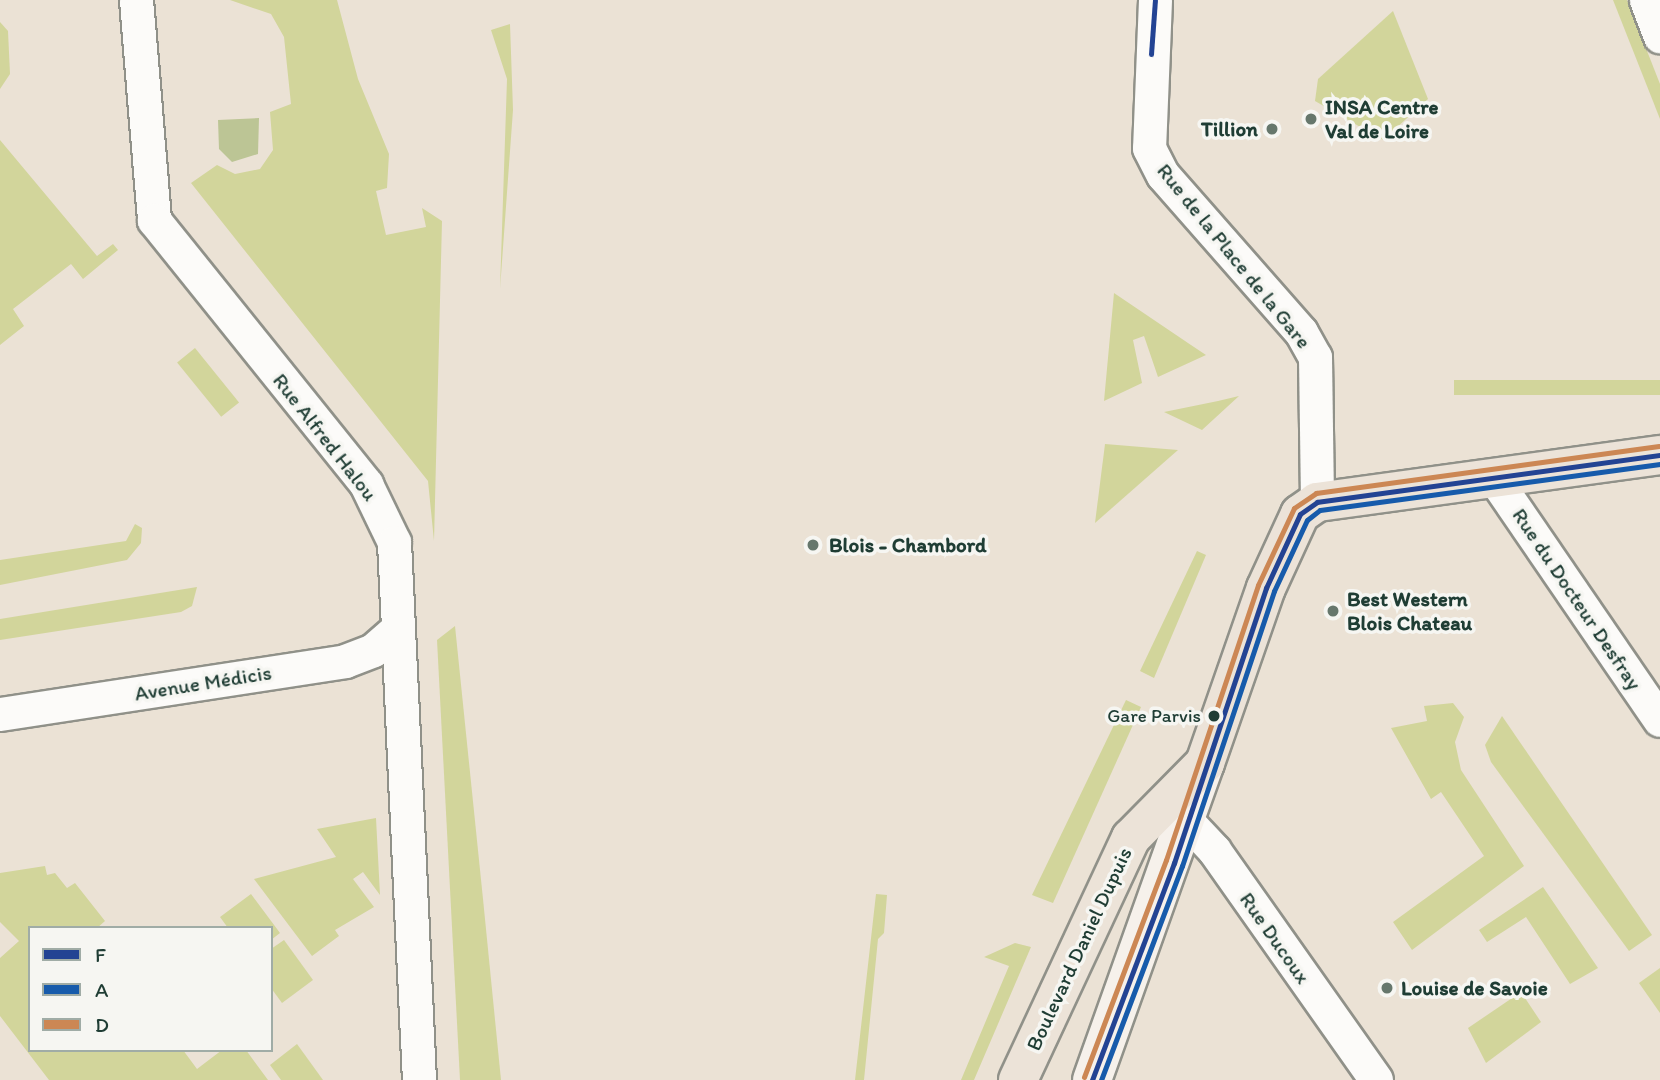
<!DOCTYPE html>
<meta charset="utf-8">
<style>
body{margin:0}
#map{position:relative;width:1660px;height:1080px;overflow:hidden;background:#ebe2d5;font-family:Itim,sans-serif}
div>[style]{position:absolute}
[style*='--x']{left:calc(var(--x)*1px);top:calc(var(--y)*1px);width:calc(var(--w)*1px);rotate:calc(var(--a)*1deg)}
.green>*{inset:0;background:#d2d59b;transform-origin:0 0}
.forest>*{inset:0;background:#bcc595}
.roads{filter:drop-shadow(2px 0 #909189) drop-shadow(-2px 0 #909189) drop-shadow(0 2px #909189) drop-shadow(0 -2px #909189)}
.minor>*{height:33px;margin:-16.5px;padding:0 16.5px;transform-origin:16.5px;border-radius:16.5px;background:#fcfbf9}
.secondary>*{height:38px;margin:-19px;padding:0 19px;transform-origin:19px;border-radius:19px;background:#f6f1eb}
.primary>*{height:38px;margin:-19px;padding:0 19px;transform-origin:19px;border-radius:19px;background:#ece3d8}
.bus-1>*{height:5px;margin:-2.5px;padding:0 2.5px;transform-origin:2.5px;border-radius:2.5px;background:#234393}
.bus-2>*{height:5px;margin:-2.5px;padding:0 2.5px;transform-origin:2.5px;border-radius:2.5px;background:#175bab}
.bus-3>*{height:5px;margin:-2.5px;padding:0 2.5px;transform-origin:2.5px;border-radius:2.5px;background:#cc8754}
.dots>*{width:19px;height:19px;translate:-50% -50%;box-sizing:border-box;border:4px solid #f6f6f2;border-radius:50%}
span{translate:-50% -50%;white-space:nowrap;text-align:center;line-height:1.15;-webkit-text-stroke:7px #f6f6f2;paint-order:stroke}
.bus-label{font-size:19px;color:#1f3d34}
.right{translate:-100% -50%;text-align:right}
.poi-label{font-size:21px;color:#1f3d34;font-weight:700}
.left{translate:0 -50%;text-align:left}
.street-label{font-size:21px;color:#1f3d34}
.legend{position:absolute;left:28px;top:926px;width:245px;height:126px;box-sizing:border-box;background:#f6f6f2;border:2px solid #a0aca6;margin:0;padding:9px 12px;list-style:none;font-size:21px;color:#1f3d34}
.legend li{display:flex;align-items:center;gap:14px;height:35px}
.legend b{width:35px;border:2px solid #a0aca6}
</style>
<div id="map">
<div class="green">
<div style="clip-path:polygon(230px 0,337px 0,358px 79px,389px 154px,387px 188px,376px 191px,386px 235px,426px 227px,422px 208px,442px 221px,434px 541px,428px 481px,191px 183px,217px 165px,235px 174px,260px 169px,273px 150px,270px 112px,291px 104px,284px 37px,271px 14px)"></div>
<div style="clip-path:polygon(1613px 0,1627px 0,1660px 84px,1660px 119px)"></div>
<div style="clip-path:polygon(1393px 11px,1428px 99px,1383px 140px,1315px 101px,1318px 79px)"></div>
<div style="clip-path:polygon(0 22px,8px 31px,10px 74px,0 89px)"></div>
<div style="clip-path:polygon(510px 24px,513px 110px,500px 289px,507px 79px,491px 30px)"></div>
<div style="clip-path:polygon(0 140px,97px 256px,113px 244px,118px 250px,83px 279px,71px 264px,13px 309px,24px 326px,0 345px)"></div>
<div style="clip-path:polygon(1114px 293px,1188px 343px,1206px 355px,1158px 377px,1144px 336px,1133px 340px,1142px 383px,1104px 401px)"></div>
<div style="left:195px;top:348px;width:70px;height:23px;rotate:51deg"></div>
<div style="left:1660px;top:380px;width:15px;height:206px;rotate:90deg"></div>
<div style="clip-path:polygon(1239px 396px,1202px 430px,1164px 412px,1218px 401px)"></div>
<div style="clip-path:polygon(1105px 444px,1178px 450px,1095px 523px)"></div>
<div style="clip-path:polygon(135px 524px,142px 528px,141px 543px,127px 560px,0 585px,0 560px,126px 541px)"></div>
<div style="clip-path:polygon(1197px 551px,1206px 555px,1154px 678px,1140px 671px)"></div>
<div style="clip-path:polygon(197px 587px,192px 606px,181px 612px,0 640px,0 619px)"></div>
<div style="clip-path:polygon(455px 626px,483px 899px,501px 1080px,460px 1080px,437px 640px)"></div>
<div style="clip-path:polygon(1126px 700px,1141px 707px,1053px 903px,1032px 895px)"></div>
<div style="clip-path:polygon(1453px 703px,1464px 717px,1455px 742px,1461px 770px,1524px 866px,1412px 950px,1393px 922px,1484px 856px,1441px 792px,1431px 799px,1391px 728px,1427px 721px,1424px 706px)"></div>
<div style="clip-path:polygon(1502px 716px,1652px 935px,1629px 951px,1491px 762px,1485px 745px)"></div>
<div style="clip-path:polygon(376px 818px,380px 895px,363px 872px,353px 879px,374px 907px,335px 930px,339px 936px,312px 956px,254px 879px,336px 857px,317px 829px)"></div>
<div style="clip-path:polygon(45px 866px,47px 875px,55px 873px,67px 888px,75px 883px,105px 921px,97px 928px,30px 928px,30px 1050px,183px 1050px,197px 1069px,222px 1050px,246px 1050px,268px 1080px,49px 1080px,0 1016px,0 958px,19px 941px,0 922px,0 873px)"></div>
<div style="clip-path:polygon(1543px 887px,1598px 968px,1570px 984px,1526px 917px,1487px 942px,1479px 930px)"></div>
<div style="clip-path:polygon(251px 894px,280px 933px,271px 940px,271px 928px,228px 928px,220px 917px)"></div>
<div style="clip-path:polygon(876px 894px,887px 895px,884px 933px,878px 939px,864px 1080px,855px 1080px)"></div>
<div style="clip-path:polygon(284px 940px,313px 980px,282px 1003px,271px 988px,271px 949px)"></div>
<div style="clip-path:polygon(1015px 943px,1031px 947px,974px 1080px,961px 1080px,1009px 966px,984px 957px)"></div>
<div style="clip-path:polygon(1660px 968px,1660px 1013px,1639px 983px)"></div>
<div style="clip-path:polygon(1521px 992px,1541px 1022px,1486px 1063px,1468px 1028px)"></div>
<div style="clip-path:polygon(297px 1044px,323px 1080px,281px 1080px,270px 1065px)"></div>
</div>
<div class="forest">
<div style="clip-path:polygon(259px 118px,258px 154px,232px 162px,219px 149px,218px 120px)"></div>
</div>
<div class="roads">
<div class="minor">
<div style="--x:136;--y:0;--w:221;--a:85.3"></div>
<div style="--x:154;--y:220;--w:339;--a:51.2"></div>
<div style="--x:366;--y:484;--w:64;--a:64.2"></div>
<div style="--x:394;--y:542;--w:539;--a:87.34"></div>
<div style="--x:1155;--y:0;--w:148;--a:92.3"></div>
<div style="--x:1149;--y:148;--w:30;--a:63"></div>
<div style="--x:1163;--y:175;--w:209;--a:48.7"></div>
<div style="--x:1301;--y:332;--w:29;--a:61"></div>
<div style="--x:1315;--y:357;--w:145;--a:89.2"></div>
<div style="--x:1646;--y:0;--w:39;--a:69"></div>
<div style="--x:1494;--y:478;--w:293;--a:55.6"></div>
<div style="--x:0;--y:714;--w:349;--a:-8.7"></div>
<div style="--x:345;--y:661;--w:30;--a:-21"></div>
<div style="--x:373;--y:650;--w:30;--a:-41"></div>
<div style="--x:1169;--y:802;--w:66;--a:46.8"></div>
<div style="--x:1214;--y:850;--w:281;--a:54.8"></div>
</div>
<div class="secondary">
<div style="--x:1092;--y:1080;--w:337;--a:-70.4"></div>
</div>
<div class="primary">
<div style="--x:1018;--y:1080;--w:267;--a:-65"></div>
<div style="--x:1131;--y:838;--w:105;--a:-45.4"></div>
<div style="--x:1205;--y:763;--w:185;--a:-70.8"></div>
<div style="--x:1266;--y:588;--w:81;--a:-65.3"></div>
<div style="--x:1300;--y:514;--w:21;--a:-35"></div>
<div style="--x:1317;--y:502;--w:346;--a:-7.8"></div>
</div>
</div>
<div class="bus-1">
<div style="--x:1151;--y:54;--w:54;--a:-85.8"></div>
<div style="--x:1092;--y:1080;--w:232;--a:-69.3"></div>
<div style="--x:1174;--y:863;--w:290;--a:-71.5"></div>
<div style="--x:1266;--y:588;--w:81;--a:-65.3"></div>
<div style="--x:1300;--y:514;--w:21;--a:-35"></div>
<div style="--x:1317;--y:502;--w:346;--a:-7.8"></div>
</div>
<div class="bus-2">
<div style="--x:1101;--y:1080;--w:229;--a:-69.3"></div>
<div style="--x:1182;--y:866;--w:290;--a:-71.5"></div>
<div style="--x:1274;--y:591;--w:78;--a:-65.1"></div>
<div style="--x:1307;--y:520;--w:16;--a:-38"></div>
<div style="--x:1320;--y:510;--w:343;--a:-7.7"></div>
</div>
<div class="bus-3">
<div style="--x:1084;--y:1077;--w:232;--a:-69.3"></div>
<div style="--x:1166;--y:860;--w:290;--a:-71.5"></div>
<div style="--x:1258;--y:585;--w:85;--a:-64.9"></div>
<div style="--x:1294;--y:508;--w:27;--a:-34"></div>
<div style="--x:1316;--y:493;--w:346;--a:-7.8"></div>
</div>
<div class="dots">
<div style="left:1311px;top:119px;background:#66776c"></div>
<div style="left:1272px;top:129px;background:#66776c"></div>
<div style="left:813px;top:545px;background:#66776c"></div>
<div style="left:1333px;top:611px;background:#66776c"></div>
<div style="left:1214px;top:716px;background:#1f3d34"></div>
<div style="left:1387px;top:988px;background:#66776c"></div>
</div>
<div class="bus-label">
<span class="right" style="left:1201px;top:716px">Gare Parvis</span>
</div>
<div class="poi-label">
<span class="left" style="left:1325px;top:119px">INSA Centre<br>Val de Loire</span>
<span class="right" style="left:1258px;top:129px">Tillion</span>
<span class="left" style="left:829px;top:545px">Blois - Chambord</span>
<span class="left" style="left:1347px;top:611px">Best Western<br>Blois Chateau</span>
<span class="left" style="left:1401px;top:988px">Louise de Savoie</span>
</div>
<div class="street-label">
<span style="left:1234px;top:256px;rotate:51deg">Rue de la Place de la Gare</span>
<span style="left:325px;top:437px;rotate:52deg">Rue Alfred Halou</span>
<span style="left:1577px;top:599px;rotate:56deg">Rue du Docteur Desfray</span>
<span style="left:203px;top:683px;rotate:-9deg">Avenue Médicis</span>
<span style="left:1275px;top:938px;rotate:55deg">Rue Ducoux</span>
<span style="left:1079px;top:949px;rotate:-65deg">Boulevard Daniel Dupuis</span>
</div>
<ul class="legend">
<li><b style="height:9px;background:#234393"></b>F</li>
<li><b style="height:9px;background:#175bab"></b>A</li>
<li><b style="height:9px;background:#cc8754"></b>D</li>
</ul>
</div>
